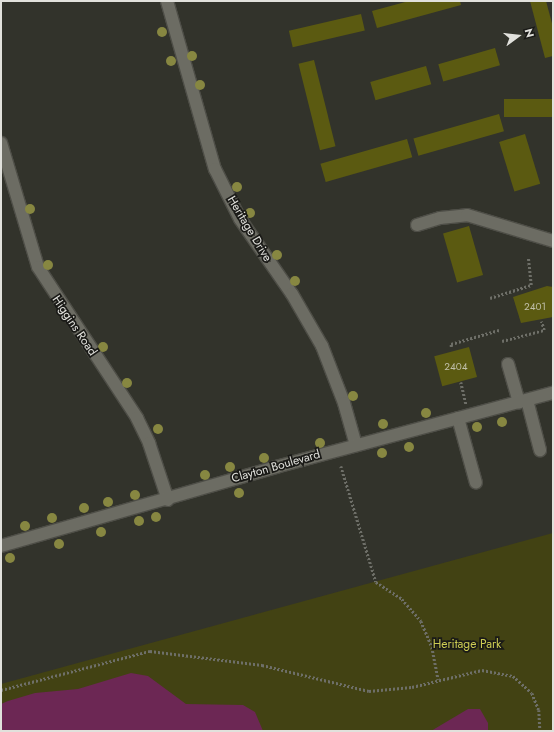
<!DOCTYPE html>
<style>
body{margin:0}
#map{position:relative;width:554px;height:732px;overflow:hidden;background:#32332b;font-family:Jost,sans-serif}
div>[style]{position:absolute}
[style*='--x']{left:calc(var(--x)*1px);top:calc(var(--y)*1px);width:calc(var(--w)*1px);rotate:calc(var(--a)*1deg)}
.green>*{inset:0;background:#424213}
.water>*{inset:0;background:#6c2754}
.building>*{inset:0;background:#5b5a11;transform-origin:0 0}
.path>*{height:2.5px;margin-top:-1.25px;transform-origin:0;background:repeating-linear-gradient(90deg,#6e6f68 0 2px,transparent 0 4px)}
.roads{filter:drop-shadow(1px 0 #4e4e47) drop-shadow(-1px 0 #4e4e47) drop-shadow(0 1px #4e4e47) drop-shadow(0 -1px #4e4e47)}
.minor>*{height:12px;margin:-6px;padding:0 6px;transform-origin:6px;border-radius:6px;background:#6c6c63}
.trees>*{width:10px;height:10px;margin:-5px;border-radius:50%;background:#878741}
span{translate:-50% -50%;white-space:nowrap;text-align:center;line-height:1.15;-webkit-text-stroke:3.5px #1a1a17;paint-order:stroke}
.number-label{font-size:10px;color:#c0bfa9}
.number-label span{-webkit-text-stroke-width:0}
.street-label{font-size:12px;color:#e1e1dc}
.park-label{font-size:12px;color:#cdcc53}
.frame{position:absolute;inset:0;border:2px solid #e1e1dc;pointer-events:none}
.north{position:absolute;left:498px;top:16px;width:40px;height:40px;-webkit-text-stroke:3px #1a1a17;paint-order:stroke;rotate:75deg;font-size:11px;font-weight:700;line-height:16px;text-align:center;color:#e1e1dc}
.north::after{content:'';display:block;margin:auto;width:14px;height:18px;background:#e1e1dc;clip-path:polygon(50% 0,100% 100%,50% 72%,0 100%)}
</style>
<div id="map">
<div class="green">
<div style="clip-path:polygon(553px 533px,553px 731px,1px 731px,1px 684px)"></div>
</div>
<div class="water">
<div style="clip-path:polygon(131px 673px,148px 676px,186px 704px,243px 705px,255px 712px,263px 731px,1px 731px,1px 704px,8px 701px,35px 693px,78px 689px)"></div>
<div style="clip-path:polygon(468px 709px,480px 709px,488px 723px,488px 731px,431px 731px)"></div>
</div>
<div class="building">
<div style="clip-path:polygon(409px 1px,460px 1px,461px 5px,377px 28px,372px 11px)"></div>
<div style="clip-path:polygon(530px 1px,546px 1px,553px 27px,553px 56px,545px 58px)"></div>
<div style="left:361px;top:14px;width:17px;height:74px;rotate:77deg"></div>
<div style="left:495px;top:48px;width:18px;height:59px;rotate:74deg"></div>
<div style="left:314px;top:60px;width:89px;height:16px;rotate:76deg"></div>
<div style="left:426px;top:66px;width:19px;height:58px;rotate:74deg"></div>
<div style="left:553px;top:99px;width:18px;height:49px;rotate:90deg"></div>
<div style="left:499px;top:114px;width:18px;height:89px;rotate:74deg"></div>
<div style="left:525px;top:134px;width:52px;height:27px;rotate:73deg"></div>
<div style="left:407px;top:139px;width:19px;height:90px;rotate:74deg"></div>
<div style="left:469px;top:226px;width:51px;height:27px;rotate:74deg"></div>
<div style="clip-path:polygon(547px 286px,553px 287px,553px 317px,521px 323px,513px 297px)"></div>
<div style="left:469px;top:347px;width:31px;height:36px;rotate:75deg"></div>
</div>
<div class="path">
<div style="--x:490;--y:298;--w:43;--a:-17.6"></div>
<div style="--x:531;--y:285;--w:27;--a:-96"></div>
<div style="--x:502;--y:341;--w:43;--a:-14.7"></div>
<div style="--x:544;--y:330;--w:9;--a:-108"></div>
<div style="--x:451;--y:347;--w:3;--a:-90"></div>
<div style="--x:451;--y:344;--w:50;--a:-16.3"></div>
<div style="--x:461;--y:382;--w:23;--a:77"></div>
<div style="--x:341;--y:466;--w:121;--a:73.2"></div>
<div style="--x:376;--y:582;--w:31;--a:33"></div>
<div style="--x:402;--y:599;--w:29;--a:49"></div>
<div style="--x:421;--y:621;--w:28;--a:67"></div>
<div style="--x:432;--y:647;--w:33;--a:79"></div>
<div style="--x:1;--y:690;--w:154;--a:-14.7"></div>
<div style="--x:150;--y:651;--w:113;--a:7.1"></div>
<div style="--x:262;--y:665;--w:110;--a:13.7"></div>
<div style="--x:369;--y:691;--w:43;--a:-5.3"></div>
<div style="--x:412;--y:687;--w:72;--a:-13.7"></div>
<div style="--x:482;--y:670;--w:32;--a:11"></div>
<div style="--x:513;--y:676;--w:25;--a:42"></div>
<div style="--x:532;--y:693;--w:18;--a:68"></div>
<div style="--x:539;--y:710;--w:21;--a:87"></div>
</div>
<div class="roads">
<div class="minor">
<div style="--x:167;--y:1;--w:175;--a:74.1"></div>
<div style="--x:215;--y:169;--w:56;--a:63.4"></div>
<div style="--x:240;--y:219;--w:91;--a:55.3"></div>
<div style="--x:292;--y:294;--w:60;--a:60"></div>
<div style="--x:322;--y:346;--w:61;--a:68.9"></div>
<div style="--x:344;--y:403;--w:44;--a:74.1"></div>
<div style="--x:1;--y:143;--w:129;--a:73.4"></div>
<div style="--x:38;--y:267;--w:181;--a:56.7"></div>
<div style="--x:137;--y:418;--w:28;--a:64"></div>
<div style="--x:149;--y:443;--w:60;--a:71.6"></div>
<div style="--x:417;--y:225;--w:24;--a:-17"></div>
<div style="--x:440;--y:218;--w:27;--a:-6"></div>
<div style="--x:467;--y:215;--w:90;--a:16.8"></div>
<div style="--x:508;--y:364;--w:40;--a:74"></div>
<div style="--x:527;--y:400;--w:52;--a:75.4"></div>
<div style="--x:458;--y:418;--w:67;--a:74.5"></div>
<div style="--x:1;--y:546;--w:286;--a:-16"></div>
<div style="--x:276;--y:467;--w:287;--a:-15"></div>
</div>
</div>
<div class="trees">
<div style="left:162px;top:32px"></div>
<div style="left:192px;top:56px"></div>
<div style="left:171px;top:61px"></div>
<div style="left:200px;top:85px"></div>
<div style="left:237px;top:187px"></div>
<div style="left:30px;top:209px"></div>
<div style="left:250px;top:213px"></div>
<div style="left:277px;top:255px"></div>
<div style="left:48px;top:265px"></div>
<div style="left:295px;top:281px"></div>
<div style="left:103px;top:347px"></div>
<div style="left:127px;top:383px"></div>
<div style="left:353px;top:396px"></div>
<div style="left:426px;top:413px"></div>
<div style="left:502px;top:422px"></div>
<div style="left:383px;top:424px"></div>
<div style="left:477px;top:427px"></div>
<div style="left:158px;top:429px"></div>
<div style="left:320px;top:443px"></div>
<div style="left:409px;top:447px"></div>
<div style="left:382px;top:453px"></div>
<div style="left:264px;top:458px"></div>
<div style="left:230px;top:467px"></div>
<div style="left:205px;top:475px"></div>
<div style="left:239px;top:493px"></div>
<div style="left:135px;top:495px"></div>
<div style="left:108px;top:502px"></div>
<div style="left:84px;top:508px"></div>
<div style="left:156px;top:517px"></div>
<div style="left:52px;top:518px"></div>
<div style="left:139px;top:521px"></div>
<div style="left:25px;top:526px"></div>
<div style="left:101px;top:532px"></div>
<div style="left:59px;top:544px"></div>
<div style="left:10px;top:558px"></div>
</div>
<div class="number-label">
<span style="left:535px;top:307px">2401</span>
<span style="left:456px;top:367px">2404</span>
</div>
<div class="street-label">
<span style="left:249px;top:229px;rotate:59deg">Heritage Drive</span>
<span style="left:74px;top:326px;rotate:56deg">Higgins Road</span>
<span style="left:276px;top:467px;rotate:-16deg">Clayton Boulevard</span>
</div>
<div class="park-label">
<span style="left:467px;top:645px">Heritage Park</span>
</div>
<div class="frame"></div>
<div class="north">N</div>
</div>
